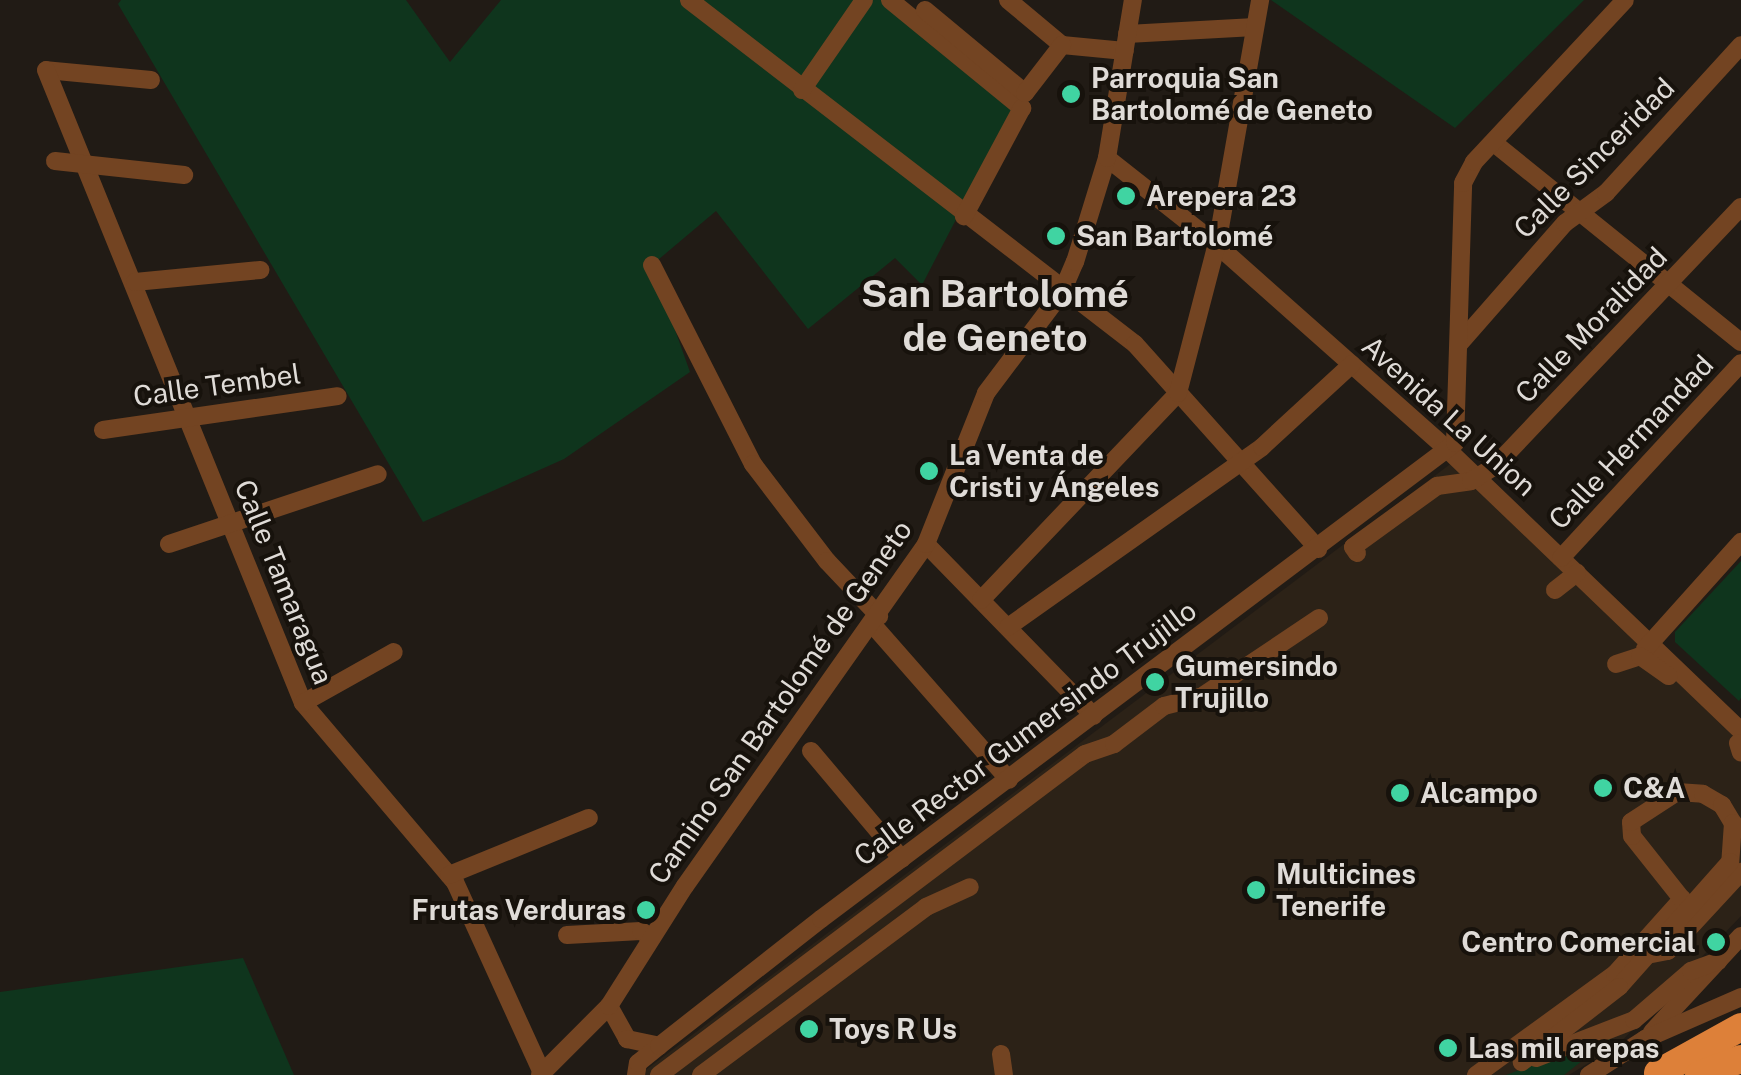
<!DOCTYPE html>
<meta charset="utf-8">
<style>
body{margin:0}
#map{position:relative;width:1741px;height:1075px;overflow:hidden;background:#211b15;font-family:"Public Sans",sans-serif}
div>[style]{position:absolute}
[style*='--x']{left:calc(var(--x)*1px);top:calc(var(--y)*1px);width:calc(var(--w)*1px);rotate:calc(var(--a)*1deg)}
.built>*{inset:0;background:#2c2217}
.green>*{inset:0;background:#0f351d}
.minor>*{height:18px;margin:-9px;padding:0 9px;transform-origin:9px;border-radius:9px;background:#734422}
.highway>*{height:28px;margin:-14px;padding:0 14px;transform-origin:14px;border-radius:14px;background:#dd8039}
.dots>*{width:28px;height:28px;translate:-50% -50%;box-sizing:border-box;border:5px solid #17120c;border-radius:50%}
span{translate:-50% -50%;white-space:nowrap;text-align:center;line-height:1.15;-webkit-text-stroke:8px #17120c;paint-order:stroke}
.poi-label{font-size:28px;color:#dfdbd7;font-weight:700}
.left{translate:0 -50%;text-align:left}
.right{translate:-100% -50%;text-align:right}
.street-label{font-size:28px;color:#dfdbd7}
.district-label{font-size:38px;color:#dfdbd7;font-weight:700}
</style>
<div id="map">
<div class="built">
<div style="clip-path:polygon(1461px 456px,1741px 723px,1741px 916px,1618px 1045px,1569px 1075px,639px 1075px)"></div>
</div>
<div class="green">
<div style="clip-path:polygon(121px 0,406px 0,450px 62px,501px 0,901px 0,1018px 100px,922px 285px,895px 258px,808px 329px,716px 211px,652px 265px,690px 372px,564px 459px,423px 522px,118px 4px)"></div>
<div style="clip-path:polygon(1271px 0,1584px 0,1455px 128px)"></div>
<div style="clip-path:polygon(1741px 561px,1741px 698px,1739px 701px,1675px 642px,1675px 632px)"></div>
<div style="clip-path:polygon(243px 958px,294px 1075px,0 1075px,0 992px)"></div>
<div style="clip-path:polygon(1618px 1033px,1564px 1075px,1506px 1075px)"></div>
</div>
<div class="minor">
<div style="--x:689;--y:0;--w:563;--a:37.64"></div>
<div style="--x:1135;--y:344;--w:275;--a:48.2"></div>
<div style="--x:890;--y:0;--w:171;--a:39.3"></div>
<div style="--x:1022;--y:108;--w:123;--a:118.2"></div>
<div style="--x:1008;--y:0;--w:70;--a:39.8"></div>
<div style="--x:1062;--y:45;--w:63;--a:5.4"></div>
<div style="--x:925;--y:10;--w:130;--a:39.7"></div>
<div style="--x:1025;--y:93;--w:61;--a:-52.4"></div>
<div style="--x:1127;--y:34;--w:128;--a:-3.1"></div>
<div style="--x:151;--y:80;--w:105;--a:-174.6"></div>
<div style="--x:46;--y:70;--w:683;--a:67.9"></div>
<div style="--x:303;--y:703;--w:235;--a:49.7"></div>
<div style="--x:455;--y:882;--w:210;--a:65.5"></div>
<div style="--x:802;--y:90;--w:109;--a:-55.4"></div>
<div style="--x:1494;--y:143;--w:317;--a:38.9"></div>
<div style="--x:1107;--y:158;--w:139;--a:38.3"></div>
<div style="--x:1216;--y:244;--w:310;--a:41.6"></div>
<div style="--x:1448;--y:450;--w:406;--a:43.8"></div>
<div style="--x:55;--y:161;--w:130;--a:6.2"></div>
<div style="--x:652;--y:265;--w:223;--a:63.1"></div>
<div style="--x:753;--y:464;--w:122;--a:52.7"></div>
<div style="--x:827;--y:561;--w:76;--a:46.6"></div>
<div style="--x:135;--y:282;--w:126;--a:-5.5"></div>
<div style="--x:1459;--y:344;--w:161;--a:-48.8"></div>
<div style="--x:1565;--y:223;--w:51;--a:-36.2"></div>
<div style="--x:1606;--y:193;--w:200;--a:-47.6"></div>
<div style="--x:103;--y:430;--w:237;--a:-8.2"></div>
<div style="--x:169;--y:544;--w:220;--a:-18.5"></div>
<div style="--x:926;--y:544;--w:240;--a:45.7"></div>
<div style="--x:1357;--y:553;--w:7;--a:-124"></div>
<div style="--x:1353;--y:547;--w:104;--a:-36"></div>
<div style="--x:1437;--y:486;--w:34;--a:-8"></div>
<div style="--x:1471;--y:481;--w:28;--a:-32"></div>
<div style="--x:1495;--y:466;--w:357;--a:-46.5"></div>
<div style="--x:1561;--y:558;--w:265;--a:-47.3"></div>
<div style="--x:1555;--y:590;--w:28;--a:-38"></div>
<div style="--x:981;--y:600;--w:286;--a:-46.4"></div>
<div style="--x:1178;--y:393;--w:159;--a:-75.4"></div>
<div style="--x:1218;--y:239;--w:243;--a:-80"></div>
<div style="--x:873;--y:625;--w:206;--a:48.7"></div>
<div style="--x:1008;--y:627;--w:311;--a:-35.3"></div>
<div style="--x:1262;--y:447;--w:122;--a:-42.7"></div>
<div style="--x:1645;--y:649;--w:144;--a:-48.1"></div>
<div style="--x:1616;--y:664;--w:25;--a:-18"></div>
<div style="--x:1640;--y:656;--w:35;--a:35"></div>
<div style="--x:303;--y:703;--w:104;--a:-29.3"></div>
<div style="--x:1738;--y:743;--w:10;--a:73"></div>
<div style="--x:811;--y:751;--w:141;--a:49.9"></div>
<div style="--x:449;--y:875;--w:151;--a:-22.2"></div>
<div style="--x:567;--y:935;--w:74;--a:-3.1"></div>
<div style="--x:641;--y:931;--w:12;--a:31"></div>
<div style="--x:1647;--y:955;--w:21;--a:-11"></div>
<div style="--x:1668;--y:951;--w:108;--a:-47.3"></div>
<div style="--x:609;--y:1006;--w:38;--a:61"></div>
<div style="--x:627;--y:1039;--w:33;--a:12"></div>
<div style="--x:1652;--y:1032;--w:131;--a:-47.2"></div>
<div style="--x:1001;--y:1054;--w:21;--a:82"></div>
<div style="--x:1536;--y:1058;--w:105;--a:-21.2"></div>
<div style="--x:1634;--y:1020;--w:75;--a:-40.7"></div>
<div style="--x:1691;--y:971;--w:29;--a:-20"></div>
<div style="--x:540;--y:1075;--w:98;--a:-45"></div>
<div style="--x:609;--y:1006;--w:142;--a:-57.7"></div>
<div style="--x:685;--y:886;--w:418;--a:-54.8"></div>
<div style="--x:926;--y:544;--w:162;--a:-68.3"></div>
<div style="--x:986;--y:393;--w:126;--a:-53"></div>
<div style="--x:1062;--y:292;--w:33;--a:-67"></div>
<div style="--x:1075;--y:262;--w:109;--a:-72.9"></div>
<div style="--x:1107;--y:158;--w:160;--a:-80.7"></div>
<div style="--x:636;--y:1075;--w:12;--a:-81"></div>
<div style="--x:638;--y:1063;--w:27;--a:-39"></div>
<div style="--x:659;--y:1046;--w:206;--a:-38.1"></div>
<div style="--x:821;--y:919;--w:793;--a:-36.9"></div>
<div style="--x:1455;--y:443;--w:260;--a:-88.2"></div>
<div style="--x:1463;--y:183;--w:24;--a:-62"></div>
<div style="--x:1474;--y:162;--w:221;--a:-47"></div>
<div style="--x:659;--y:1075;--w:533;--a:-37"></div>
<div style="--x:1085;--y:754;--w:31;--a:-19"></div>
<div style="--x:1114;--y:744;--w:63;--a:-37.2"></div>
<div style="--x:1164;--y:706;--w:38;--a:-14"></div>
<div style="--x:1201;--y:697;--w:142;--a:-33.8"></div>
<div style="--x:701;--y:1075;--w:281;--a:-36.7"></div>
<div style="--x:926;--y:907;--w:48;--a:-24.4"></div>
<div style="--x:1476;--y:1075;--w:172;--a:-36"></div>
<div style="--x:1615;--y:974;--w:101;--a:-48.2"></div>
<div style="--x:1682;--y:899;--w:80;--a:-128.4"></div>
<div style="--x:1632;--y:836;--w:14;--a:-94"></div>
<div style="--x:1631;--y:822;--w:55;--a:-33.1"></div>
<div style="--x:1677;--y:792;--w:26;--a:4"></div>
<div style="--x:1703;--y:794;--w:22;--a:30"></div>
<div style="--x:1722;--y:805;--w:21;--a:59"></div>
<div style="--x:1733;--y:823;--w:39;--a:94"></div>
<div style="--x:1730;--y:862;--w:167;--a:131.6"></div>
<div style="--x:1619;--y:987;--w:123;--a:142.3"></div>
<div style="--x:1589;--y:1075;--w:67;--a:-32.7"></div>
<div style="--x:1645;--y:1039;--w:105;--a:-23.6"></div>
</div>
<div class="highway">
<div style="--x:1658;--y:1073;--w:95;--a:-29"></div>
<div style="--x:1699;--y:1075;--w:45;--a:-20.9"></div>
</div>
<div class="dots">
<div style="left:1071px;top:94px;background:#40d4a2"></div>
<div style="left:1126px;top:196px;background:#40d4a2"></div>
<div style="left:1056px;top:236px;background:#40d4a2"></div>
<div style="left:929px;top:471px;background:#40d4a2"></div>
<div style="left:1155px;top:682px;background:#40d4a2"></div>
<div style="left:1603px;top:788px;background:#40d4a2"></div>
<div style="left:1400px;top:793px;background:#40d4a2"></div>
<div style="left:1256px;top:890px;background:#40d4a2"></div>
<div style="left:646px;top:910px;background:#40d4a2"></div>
<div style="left:1716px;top:942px;background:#40d4a2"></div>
<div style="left:809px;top:1029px;background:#40d4a2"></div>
<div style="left:1448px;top:1048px;background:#40d4a2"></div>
</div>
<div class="poi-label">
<span class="left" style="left:1091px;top:94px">Parroquia San<br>Bartolomé de Geneto</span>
<span class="left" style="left:1146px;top:196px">Arepera 23</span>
<span class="left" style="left:1076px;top:236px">San Bartolomé</span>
<span class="left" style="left:949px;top:471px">La Venta de<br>Cristi y Ángeles</span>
<span class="left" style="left:1175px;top:682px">Gumersindo<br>Trujillo</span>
<span class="left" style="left:1623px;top:788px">C&amp;A</span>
<span class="left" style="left:1420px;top:793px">Alcampo</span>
<span class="left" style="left:1276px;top:890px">Multicines<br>Tenerife</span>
<span class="right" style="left:626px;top:910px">Frutas Verduras</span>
<span class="right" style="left:1696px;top:942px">Centro Comercial</span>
<span class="left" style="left:829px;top:1029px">Toys R Us</span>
<span class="left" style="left:1468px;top:1048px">Las mil arepas</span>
</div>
<div class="street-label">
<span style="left:1594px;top:158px;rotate:-45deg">Calle Sinceridad</span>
<span style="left:1591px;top:325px;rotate:-46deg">Calle Moralidad</span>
<span style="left:217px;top:385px;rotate:-8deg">Calle Tembel</span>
<span style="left:1449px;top:416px;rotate:42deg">Avenida La Union</span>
<span style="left:1631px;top:442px;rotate:-47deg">Calle Hermandad</span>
<span style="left:284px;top:582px;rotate:68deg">Calle Tamaragua</span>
<span style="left:780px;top:702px;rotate:-55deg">Camino San Bartolomé de Geneto</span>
<span style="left:1025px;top:733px;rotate:-37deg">Calle Rector Gumersindo Trujillo</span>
</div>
<div class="district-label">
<span style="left:995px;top:316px">San Bartolomé<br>de Geneto</span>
</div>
</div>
